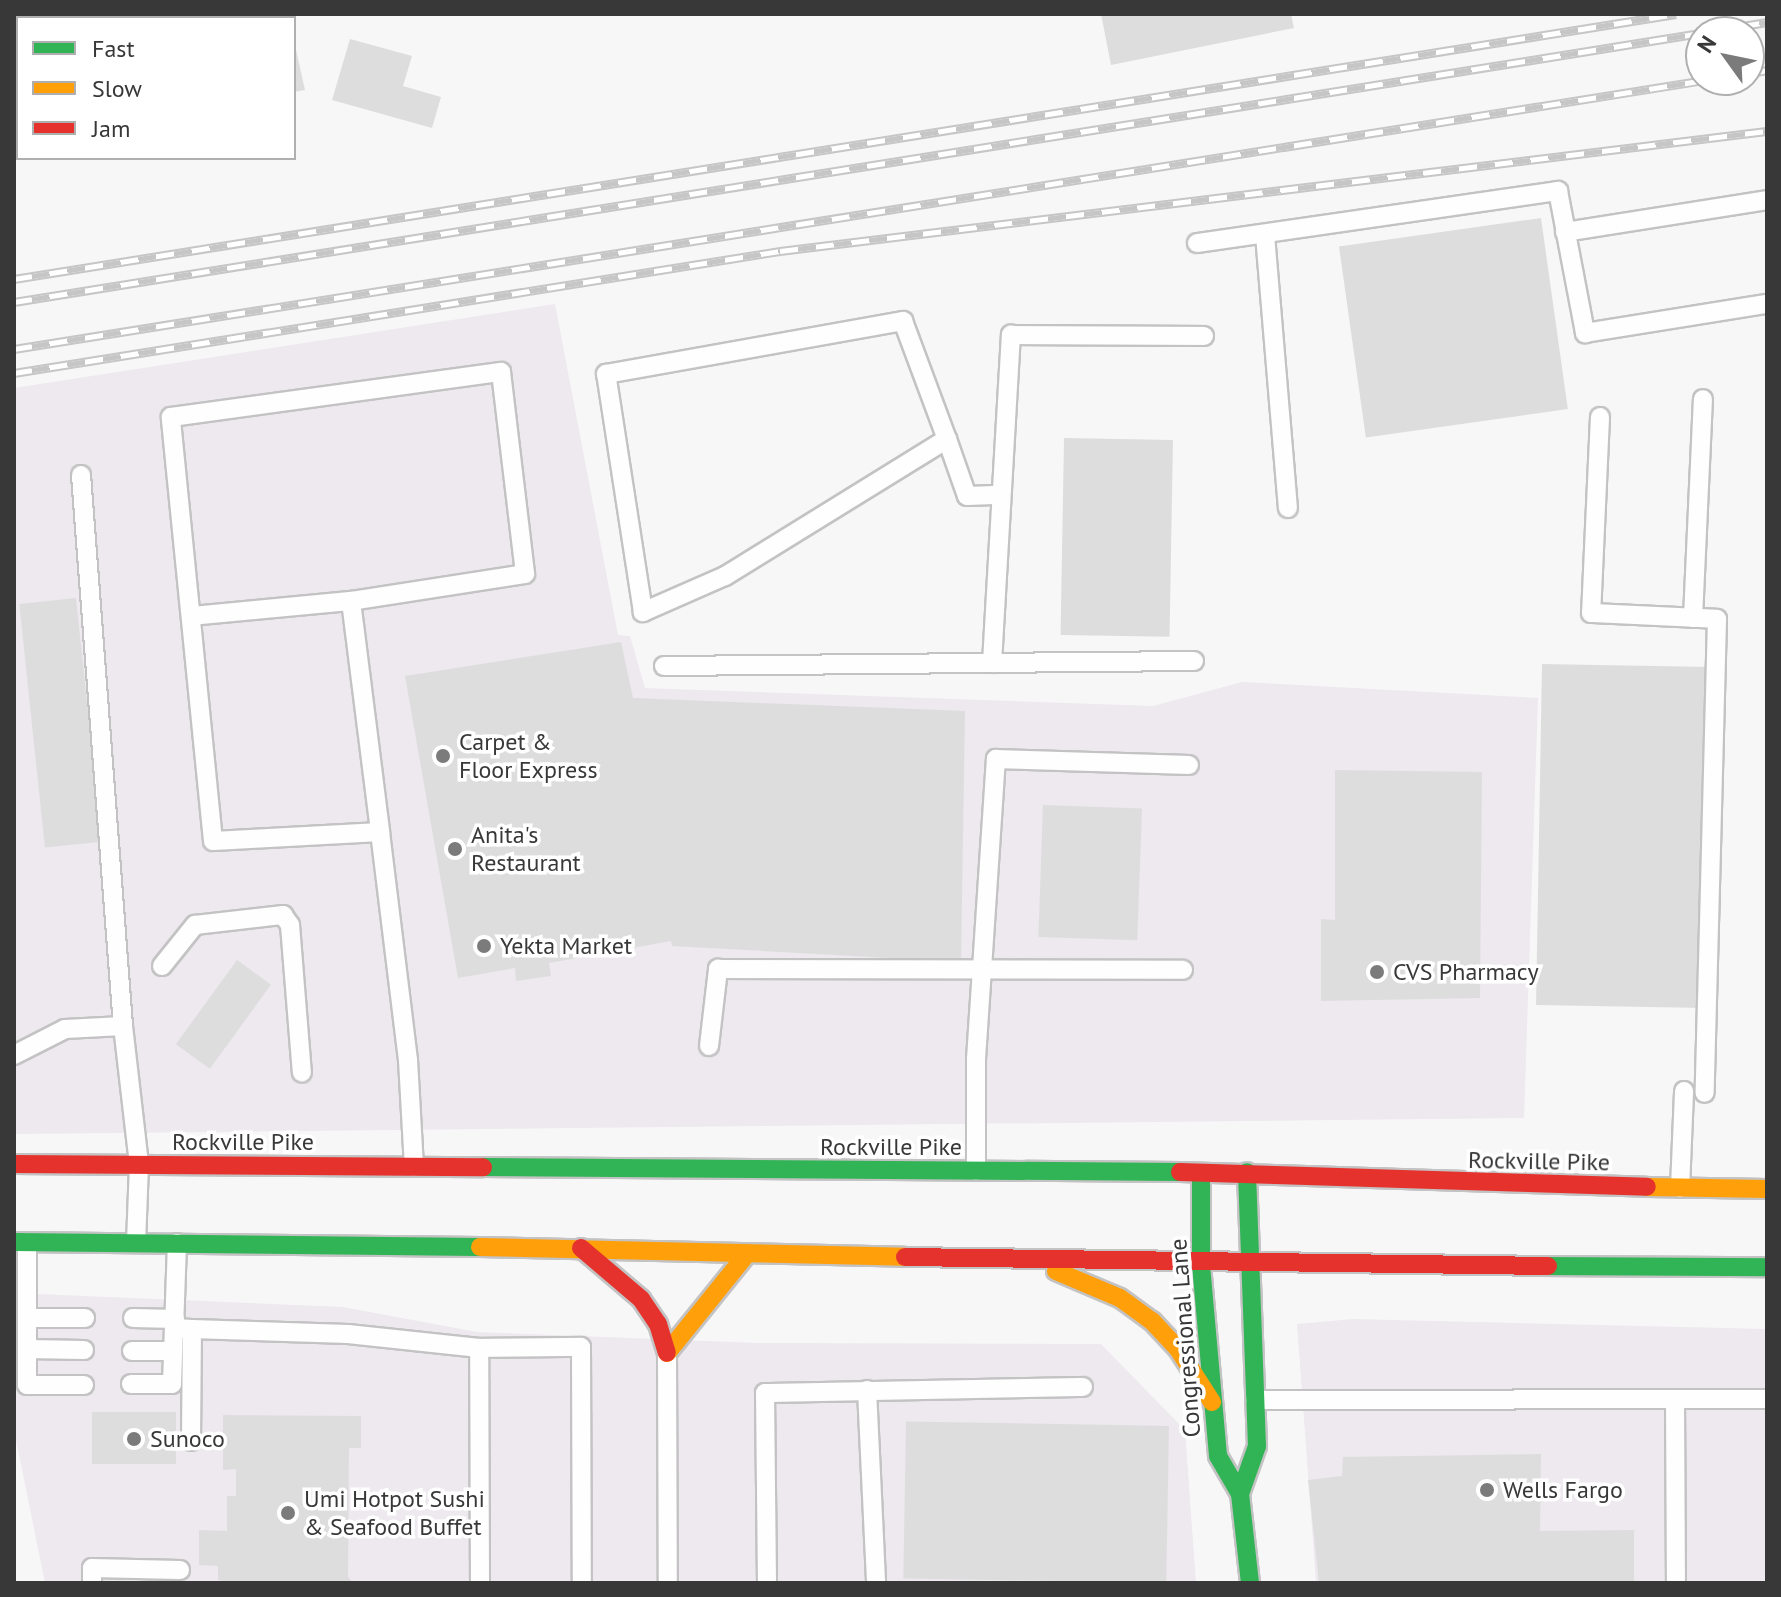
<!DOCTYPE html>
<style>
body{margin:0}
#map{position:relative;width:1781px;height:1597px;overflow:hidden;background:#f8f7f8;font-family:"PT Sans",sans-serif}
div>[style]{position:absolute}
[style*='--x']{left:calc(var(--x)*1px);top:calc(var(--y)*1px);width:calc(var(--w)*1px);rotate:calc(var(--a)*1deg)}
.built>*{inset:0;background:#ede9ee}
.building>*{inset:0;background:#deddde;transform-origin:0 0}
.roads{filter:drop-shadow(2px 0 #c4c3c4) drop-shadow(-2px 0 #c4c3c4) drop-shadow(0 2px #c4c3c4) drop-shadow(0 -2px #c4c3c4)}
.lane>*{height:18px;margin:-9px;padding:0 9px;transform-origin:9px;border-radius:9px;background:#fefefe}
.fast>*{height:18px;margin:-9px;padding:0 9px;transform-origin:9px;border-radius:9px;background:#30b455}
.slow>*{height:18px;margin:-9px;padding:0 9px;transform-origin:9px;border-radius:9px;background:#ff9f0a}
.jam>*{height:18px;margin:-9px;padding:0 9px;transform-origin:9px;border-radius:9px;background:#e5322d}
.rail>*{height:9px;margin-top:-4.5px;transform-origin:0;background:repeating-linear-gradient(90deg,#fff 0 18px,#c6c6c7 0 36px);box-sizing:border-box;border-block:2px solid #c6c6c7}
.dots>*{width:22px;height:22px;translate:-50% -50%;box-sizing:border-box;border:4px solid #fff;border-radius:50%}
span{translate:-50% -50%;white-space:nowrap;text-align:center;line-height:1.15;-webkit-text-stroke:7px #fff;paint-order:stroke}
.poi-label{font-size:24px;color:#383839}
.left{translate:0 -50%;text-align:left}
.street-label{font-size:24px;color:#383839}
.frame{position:absolute;inset:0;border:16px solid #383839;pointer-events:none}
.legend{position:absolute;left:16px;top:16px;width:280px;height:144px;box-sizing:border-box;background:#fff;border:2px solid #afafb0;margin:0;padding:10px 14px;list-style:none;font-size:24px;color:#383839}
.legend li{display:flex;align-items:center;gap:16px;height:40px}
.legend b{width:40px;border:2px solid #afafb0}
.north{position:absolute;left:1685px;top:16px;width:80px;height:80px;box-sizing:border-box;background:#fff;border:2px solid #afafb0;border-radius:50%;rotate:303deg;font-size:22px;font-weight:700;line-height:32px;text-align:center;color:#383839}
.north::after{content:'';display:block;margin:auto;width:28px;height:36px;background:#7b7b7c;clip-path:polygon(50% 0,100% 100%,50% 72%,0 100%)}
</style>
<div id="map">
<div class="built">
<div style="clip-path:polygon(555px 304px,618px 635px,630px 636px,645px 688px,1153px 706px,1242px 682px,1538px 698px,1524px 1118px,14px 1134px,14px 388px)"></div>
<div style="clip-path:polygon(14px 1293px,343px 1307px,477px 1332px,757px 1343px,1101px 1344px,1185px 1430px,1196px 1583px,45px 1583px,14px 1430px)"></div>
<div style="clip-path:polygon(1353px 1319px,1767px 1329px,1767px 1583px,1316px 1583px,1297px 1324px)"></div>
</div>
<div class="building">
<div style="clip-path:polygon(1101px 14px,1291px 14px,1294px 28px,1111px 65px)"></div>
<div style="clip-path:polygon(350px 39px,412px 56px,403px 86px,441px 97px,432px 128px,332px 100px)"></div>
<div style="clip-path:polygon(294px 41px,305px 90px,294px 92px)"></div>
<div style="left:1541px;top:218px;width:193px;height:204px;rotate:82deg"></div>
<div style="left:1064px;top:438px;width:109px;height:197px;rotate:1deg"></div>
<div style="left:76px;top:598px;width:245px;height:57px;rotate:84deg"></div>
<div style="clip-path:polygon(621px 642px,633px 698px,965px 711px,961px 962px,672px 946px,671px 941px,549px 963px,551px 976px,516px 981px,515px 968px,458px 978px,405px 676px)"></div>
<div style="left:1542px;top:664px;width:169px;height:341px;rotate:1deg"></div>
<div style="clip-path:polygon(1335px 770px,1482px 772px,1480px 998px,1321px 1001px,1321px 919px,1335px 920px)"></div>
<div style="left:1043px;top:805px;width:99px;height:132px;rotate:2deg"></div>
<div style="left:237px;top:960px;width:42px;height:104px;rotate:36deg"></div>
<div style="left:176px;top:1412px;width:52px;height:84px;rotate:90deg"></div>
<div style="clip-path:polygon(223px 1415px,361px 1416px,361px 1448px,349px 1448px,348px 1577px,353px 1583px,236px 1583px,218px 1580px,218px 1566px,199px 1565px,199px 1530px,227px 1531px,227px 1496px,236px 1496px,236px 1469px,223px 1470px)"></div>
<div style="left:1169px;top:1426px;width:157px;height:263px;rotate:91deg"></div>
<div style="clip-path:polygon(1541px 1454px,1540px 1531px,1634px 1530px,1634px 1583px,1319px 1583px,1308px 1480px,1342px 1476px,1343px 1457px)"></div>
</div>
<div class="roads">
<div class="lane">
<div style="--x:1565;--y:232;--w:205;--a:-9"></div>
<div style="--x:1265;--y:235;--w:274;--a:85.2"></div>
<div style="--x:1197;--y:243;--w:365;--a:-8.2"></div>
<div style="--x:1558;--y:191;--w:145;--a:79.2"></div>
<div style="--x:1585;--y:333;--w:184;--a:-9.1"></div>
<div style="--x:1600;--y:417;--w:196;--a:92.6"></div>
<div style="--x:1591;--y:613;--w:126;--a:2.7"></div>
<div style="--x:1717;--y:619;--w:474;--a:91.5"></div>
<div style="--x:947;--y:439;--w:261;--a:148.3"></div>
<div style="--x:725;--y:576;--w:90;--a:156.3"></div>
<div style="--x:643;--y:612;--w:241;--a:-98.8"></div>
<div style="--x:606;--y:374;--w:302;--a:-10.1"></div>
<div style="--x:903;--y:321;--w:126;--a:69.6"></div>
<div style="--x:947;--y:439;--w:60;--a:70.7"></div>
<div style="--x:967;--y:496;--w:34;--a:-2"></div>
<div style="--x:81;--y:475;--w:553;--a:85.64"></div>
<div style="--x:191;--y:616;--w:161;--a:-5.4"></div>
<div style="--x:1693;--y:618;--w:219;--a:-87.4"></div>
<div style="--x:992;--y:663;--w:329;--a:-86.7"></div>
<div style="--x:1011;--y:335;--w:193;--a:0.3"></div>
<div style="--x:664;--y:666;--w:530;--a:-0.54"></div>
<div style="--x:380;--y:832;--w:167;--a:176.9"></div>
<div style="--x:213;--y:841;--w:426;--a:-95.7"></div>
<div style="--x:171;--y:417;--w:333;--a:-7.8"></div>
<div style="--x:501;--y:372;--w:203;--a:83.2"></div>
<div style="--x:525;--y:574;--w:176;--a:171.2"></div>
<div style="--x:351;--y:601;--w:233;--a:82.8"></div>
<div style="--x:380;--y:832;--w:230;--a:83"></div>
<div style="--x:408;--y:1060;--w:107;--a:86.8"></div>
<div style="--x:162;--y:966;--w:53;--a:-51.2"></div>
<div style="--x:195;--y:925;--w:89;--a:-6.5"></div>
<div style="--x:283;--y:915;--w:12;--a:55"></div>
<div style="--x:290;--y:925;--w:148;--a:85.4"></div>
<div style="--x:709;--y:1046;--w:78;--a:-83.3"></div>
<div style="--x:718;--y:969;--w:465;--a:0.1"></div>
<div style="--x:14;--y:1055;--w:57;--a:-27"></div>
<div style="--x:65;--y:1029;--w:58;--a:-3"></div>
<div style="--x:123;--y:1026;--w:140;--a:83.4"></div>
<div style="--x:139;--y:1165;--w:78;--a:92.2"></div>
<div style="--x:976;--y:1171;--w:112;--a:-90"></div>
<div style="--x:976;--y:1059;--w:301;--a:-86.2"></div>
<div style="--x:996;--y:759;--w:193;--a:1.8"></div>
<div style="--x:1680;--y:1188;--w:97;--a:-87.6"></div>
<div style="--x:27;--y:1242;--w:143;--a:90"></div>
<div style="--x:27;--y:1385;--w:57;--a:0"></div>
<div style="--x:177;--y:1243;--w:85;--a:92"></div>
<div style="--x:174;--y:1328;--w:18;--a:3"></div>
<div style="--x:27;--y:1318;--w:58;--a:0"></div>
<div style="--x:133;--y:1318;--w:42;--a:1.4"></div>
<div style="--x:27;--y:1349;--w:57;--a:1"></div>
<div style="--x:132;--y:1351;--w:41;--a:0"></div>
<div style="--x:667;--y:1353;--w:230;--a:89.8"></div>
<div style="--x:131;--y:1384;--w:41;--a:0"></div>
<div style="--x:172;--y:1384;--w:56;--a:-88"></div>
<div style="--x:867;--y:1390;--w:193;--a:87.3"></div>
<div style="--x:1675;--y:1399;--w:184;--a:89.7"></div>
<div style="--x:1255;--y:1400;--w:512;--a:-0.11"></div>
<div style="--x:191;--y:1441;--w:112;--a:-89.5"></div>
<div style="--x:192;--y:1329;--w:156;--a:1.8"></div>
<div style="--x:348;--y:1334;--w:132;--a:6.1"></div>
<div style="--x:92;--y:1583;--w:15;--a:-90"></div>
<div style="--x:92;--y:1568;--w:88;--a:1.3"></div>
<div style="--x:480;--y:1583;--w:235;--a:-90.2"></div>
<div style="--x:479;--y:1348;--w:102;--a:-0.6"></div>
<div style="--x:581;--y:1347;--w:236;--a:89.8"></div>
<div style="--x:767;--y:1583;--w:190;--a:-90.6"></div>
<div style="--x:765;--y:1393;--w:318;--a:-1.1"></div>
</div>
<div class="fast">
<div style="--x:483;--y:1167;--w:697;--a:0.41"></div>
<div style="--x:1201;--y:1173;--w:92;--a:90"></div>
<div style="--x:1201;--y:1265;--w:192;--a:84.9"></div>
<div style="--x:1218;--y:1456;--w:44;--a:59.9"></div>
<div style="--x:1240;--y:1494;--w:90;--a:83.6"></div>
<div style="--x:14;--y:1242;--w:466;--a:0.6"></div>
<div style="--x:1548;--y:1266;--w:219;--a:0.3"></div>
<div style="--x:1240;--y:1494;--w:51;--a:-70.5"></div>
<div style="--x:1257;--y:1446;--w:274;--a:-92.1"></div>
</div>
<div class="slow">
<div style="--x:1647;--y:1187;--w:120;--a:1"></div>
<div style="--x:480;--y:1247;--w:425;--a:1.3"></div>
<div style="--x:1056;--y:1271;--w:69;--a:22.9"></div>
<div style="--x:1120;--y:1298;--w:39;--a:36"></div>
<div style="--x:1152;--y:1321;--w:38;--a:47"></div>
<div style="--x:1178;--y:1349;--w:63;--a:57.3"></div>
<div style="--x:667;--y:1353;--w:126;--a:-51.1"></div>
</div>
<div class="jam">
<div style="--x:14;--y:1164;--w:469;--a:0.4"></div>
<div style="--x:1180;--y:1172;--w:467;--a:1.8"></div>
<div style="--x:581;--y:1248;--w:79;--a:40.4"></div>
<div style="--x:641;--y:1299;--w:30;--a:56"></div>
<div style="--x:658;--y:1324;--w:30;--a:73"></div>
<div style="--x:905;--y:1257;--w:643;--a:0.8"></div>
</div>
</div>
<div class="rail">
<div style="--x:1706;--y:32;--w:62;--a:-9.3"></div>
<div style="--x:1749;--y:73;--w:18;--a:-9"></div>
<div style="--x:14;--y:279;--w:1683;--a:-9.06"></div>
<div style="--x:14;--y:302;--w:1708;--a:-9.06"></div>
<div style="--x:14;--y:349;--w:1711;--a:-9.04"></div>
<div style="--x:14;--y:373;--w:776;--a:-9.05"></div>
<div style="--x:780;--y:251;--w:994;--a:-6.93"></div>
</div>
<div class="dots">
<div style="left:443px;top:756px;background:#7b7b7c"></div>
<div style="left:455px;top:849px;background:#7b7b7c"></div>
<div style="left:484px;top:946px;background:#7b7b7c"></div>
<div style="left:1377px;top:972px;background:#7b7b7c"></div>
<div style="left:134px;top:1439px;background:#7b7b7c"></div>
<div style="left:1487px;top:1490px;background:#7b7b7c"></div>
<div style="left:288px;top:1513px;background:#7b7b7c"></div>
</div>
<div class="poi-label">
<span class="left" style="left:459px;top:756px">Carpet &amp;<br>Floor Express</span>
<span class="left" style="left:471px;top:849px">Anita's<br>Restaurant</span>
<span class="left" style="left:500px;top:946px">Yekta Market</span>
<span class="left" style="left:1393px;top:972px">CVS Pharmacy</span>
<span class="left" style="left:150px;top:1439px">Sunoco</span>
<span class="left" style="left:1503px;top:1490px">Wells Fargo</span>
<span class="left" style="left:304px;top:1513px">Umi Hotpot Sushi<br>&amp; Seafood Buffet</span>
</div>
<div class="street-label">
<span style="left:243px;top:1142px">Rockville Pike</span>
<span style="left:891px;top:1147px">Rockville Pike</span>
<span style="left:1539px;top:1161px;rotate:1deg">Rockville Pike</span>
<span style="left:1185px;top:1338px;rotate:-94deg">Congressional Lane</span>
</div>
<div class="frame"></div>
<ul class="legend">
<li><b style="height:10px;background:#30b455"></b>Fast</li>
<li><b style="height:10px;background:#ff9f0a"></b>Slow</li>
<li><b style="height:10px;background:#e5322d"></b>Jam</li>
</ul>
<div class="north">N</div>
</div>
